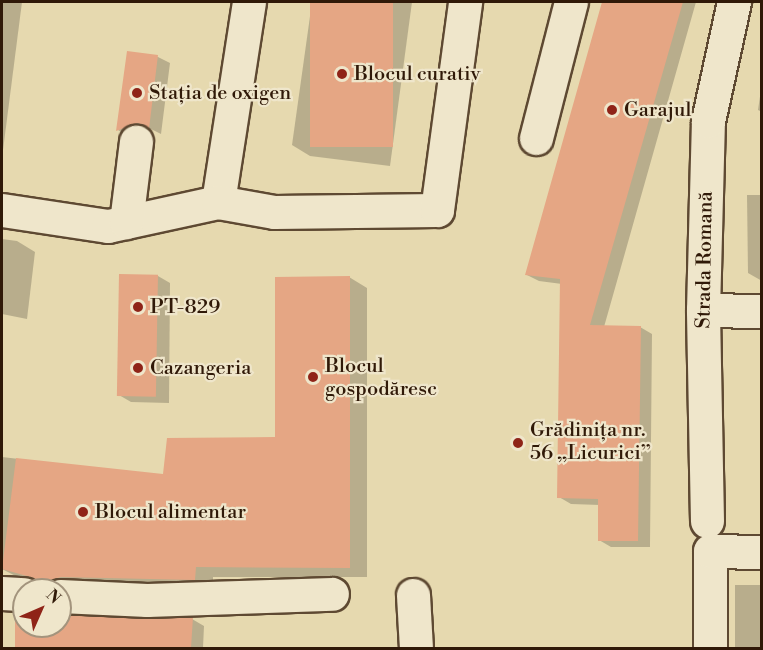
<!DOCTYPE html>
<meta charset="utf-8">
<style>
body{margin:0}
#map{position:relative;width:763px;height:650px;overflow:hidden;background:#e6d9af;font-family:"Libre Bodoni",serif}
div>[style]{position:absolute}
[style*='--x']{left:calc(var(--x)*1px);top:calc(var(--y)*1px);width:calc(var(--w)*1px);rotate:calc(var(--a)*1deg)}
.shadow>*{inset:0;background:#0003;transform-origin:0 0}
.building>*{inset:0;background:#e5a684;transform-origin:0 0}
.roads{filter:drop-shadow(2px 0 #5e4932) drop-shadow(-2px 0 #5e4932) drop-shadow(0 2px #5e4932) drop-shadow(0 -2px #5e4932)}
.minor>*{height:33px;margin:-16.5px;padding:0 16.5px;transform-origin:16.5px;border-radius:16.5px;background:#efe6cb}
.dots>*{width:16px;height:16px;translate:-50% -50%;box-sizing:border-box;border:3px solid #efe6cb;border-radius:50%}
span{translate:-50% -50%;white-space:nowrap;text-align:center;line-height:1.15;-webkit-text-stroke:4.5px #efe6cb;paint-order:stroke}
.poi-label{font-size:20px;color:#301908}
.left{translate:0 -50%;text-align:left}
.street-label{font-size:20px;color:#301908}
.frame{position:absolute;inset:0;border:3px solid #301908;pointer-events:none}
.north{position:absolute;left:12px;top:578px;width:60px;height:60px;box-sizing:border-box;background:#efe6cb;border:2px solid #a3947d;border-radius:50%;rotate:45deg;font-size:16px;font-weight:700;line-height:24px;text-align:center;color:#301908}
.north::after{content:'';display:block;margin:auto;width:21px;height:27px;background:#8f2418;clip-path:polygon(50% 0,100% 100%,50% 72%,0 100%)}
</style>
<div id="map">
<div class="shadow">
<div style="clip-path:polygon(2px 2px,22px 2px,2px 158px)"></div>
<div style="clip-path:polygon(312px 2px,412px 2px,390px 166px,310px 156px,292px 145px)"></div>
<div style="clip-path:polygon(603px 2px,696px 2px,604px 327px,640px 327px,652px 334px,650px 547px,611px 547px,599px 540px,600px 505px,571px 504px,559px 497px,562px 284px,539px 281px,527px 275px)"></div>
<div style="clip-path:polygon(128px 53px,158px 57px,170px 63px,161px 134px,151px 129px,129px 137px,118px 130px)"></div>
<div style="clip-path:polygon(762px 83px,762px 112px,758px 110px)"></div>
<div style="clip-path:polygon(747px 195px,762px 195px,762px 281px,748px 273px)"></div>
<div style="clip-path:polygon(2px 239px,17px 241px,35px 252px,27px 319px,2px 314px)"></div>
<div style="clip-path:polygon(120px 276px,158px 276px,170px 283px,169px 403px,131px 402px,119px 395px)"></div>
<div style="clip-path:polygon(349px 277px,367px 288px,367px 577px,213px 577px,213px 589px,43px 590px,2px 569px,2px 457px,165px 476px,277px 439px)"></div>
<div style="left:735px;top:585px;width:27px;height:63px"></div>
<div style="clip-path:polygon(24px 613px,24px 626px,60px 626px,60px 616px,192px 619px,204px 626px,203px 648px,16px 648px,16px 614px)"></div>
</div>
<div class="building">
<div style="left:310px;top:2px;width:83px;height:145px"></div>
<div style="clip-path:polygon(602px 2px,683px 2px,590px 325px,641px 326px,638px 541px,598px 541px,598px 499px,557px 498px,560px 279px,525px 275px)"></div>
<div style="clip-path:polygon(127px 51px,158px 55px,149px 129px,138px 123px,116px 131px)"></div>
<div style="left:119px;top:274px;width:39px;height:122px;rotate:1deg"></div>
<div style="clip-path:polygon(350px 276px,350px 568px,196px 567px,195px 580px,61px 577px,51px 580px,43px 590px,34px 578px,2px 569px,16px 458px,163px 474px,167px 438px,275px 437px,275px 277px)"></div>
<div style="clip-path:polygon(15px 612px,24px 613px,24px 626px,60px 626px,60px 615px,193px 617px,191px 648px,15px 648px)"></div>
</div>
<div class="roads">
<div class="minor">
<div style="--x:536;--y:138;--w:140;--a:-75.6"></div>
<div style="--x:218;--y:202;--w:202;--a:-81.2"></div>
<div style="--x:2;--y:210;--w:107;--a:8.6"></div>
<div style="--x:108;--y:226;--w:113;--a:-12.3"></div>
<div style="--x:218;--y:202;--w:57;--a:10.1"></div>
<div style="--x:274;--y:212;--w:163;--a:-0.7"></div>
<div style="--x:437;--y:210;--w:210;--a:-82.3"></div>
<div style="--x:126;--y:222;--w:81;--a:-82.9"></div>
<div style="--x:703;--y:310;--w:59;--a:1"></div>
<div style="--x:707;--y:521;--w:211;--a:-91.1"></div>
<div style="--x:703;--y:310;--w:189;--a:-88.5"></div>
<div style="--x:708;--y:121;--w:122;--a:-77.7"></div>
<div style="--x:2;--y:593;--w:22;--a:3"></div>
<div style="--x:413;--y:595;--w:53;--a:86.8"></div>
<div style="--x:60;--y:596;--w:87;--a:2.6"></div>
<div style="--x:147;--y:600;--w:185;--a:-1.9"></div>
<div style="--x:710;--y:648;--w:97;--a:-90"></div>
<div style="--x:710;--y:551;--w:52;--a:1.1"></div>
</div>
</div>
<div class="dots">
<div style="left:342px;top:74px;background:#8f2418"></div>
<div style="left:137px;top:93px;background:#8f2418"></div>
<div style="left:612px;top:110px;background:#8f2418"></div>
<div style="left:138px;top:307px;background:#8f2418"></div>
<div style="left:138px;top:368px;background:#8f2418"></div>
<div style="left:313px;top:377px;background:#8f2418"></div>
<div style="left:518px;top:443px;background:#8f2418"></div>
<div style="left:83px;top:512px;background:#8f2418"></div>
</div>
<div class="poi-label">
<span class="left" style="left:354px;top:74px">Blocul curativ</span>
<span class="left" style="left:149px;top:93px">Stația de oxigen</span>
<span class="left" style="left:624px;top:110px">Garajul</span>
<span class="left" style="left:150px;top:307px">PT-829</span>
<span class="left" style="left:325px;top:378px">Blocul<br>gospodăresc</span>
<span class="left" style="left:150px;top:368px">Cazangeria</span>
<span class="left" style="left:530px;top:442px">Grădinița nr.<br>56 „Licurici”</span>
<span class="left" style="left:95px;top:512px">Blocul alimentar</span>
</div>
<div class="street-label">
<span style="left:705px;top:260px;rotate:-89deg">Strada Romană</span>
</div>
<div class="frame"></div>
<div class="north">N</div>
</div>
